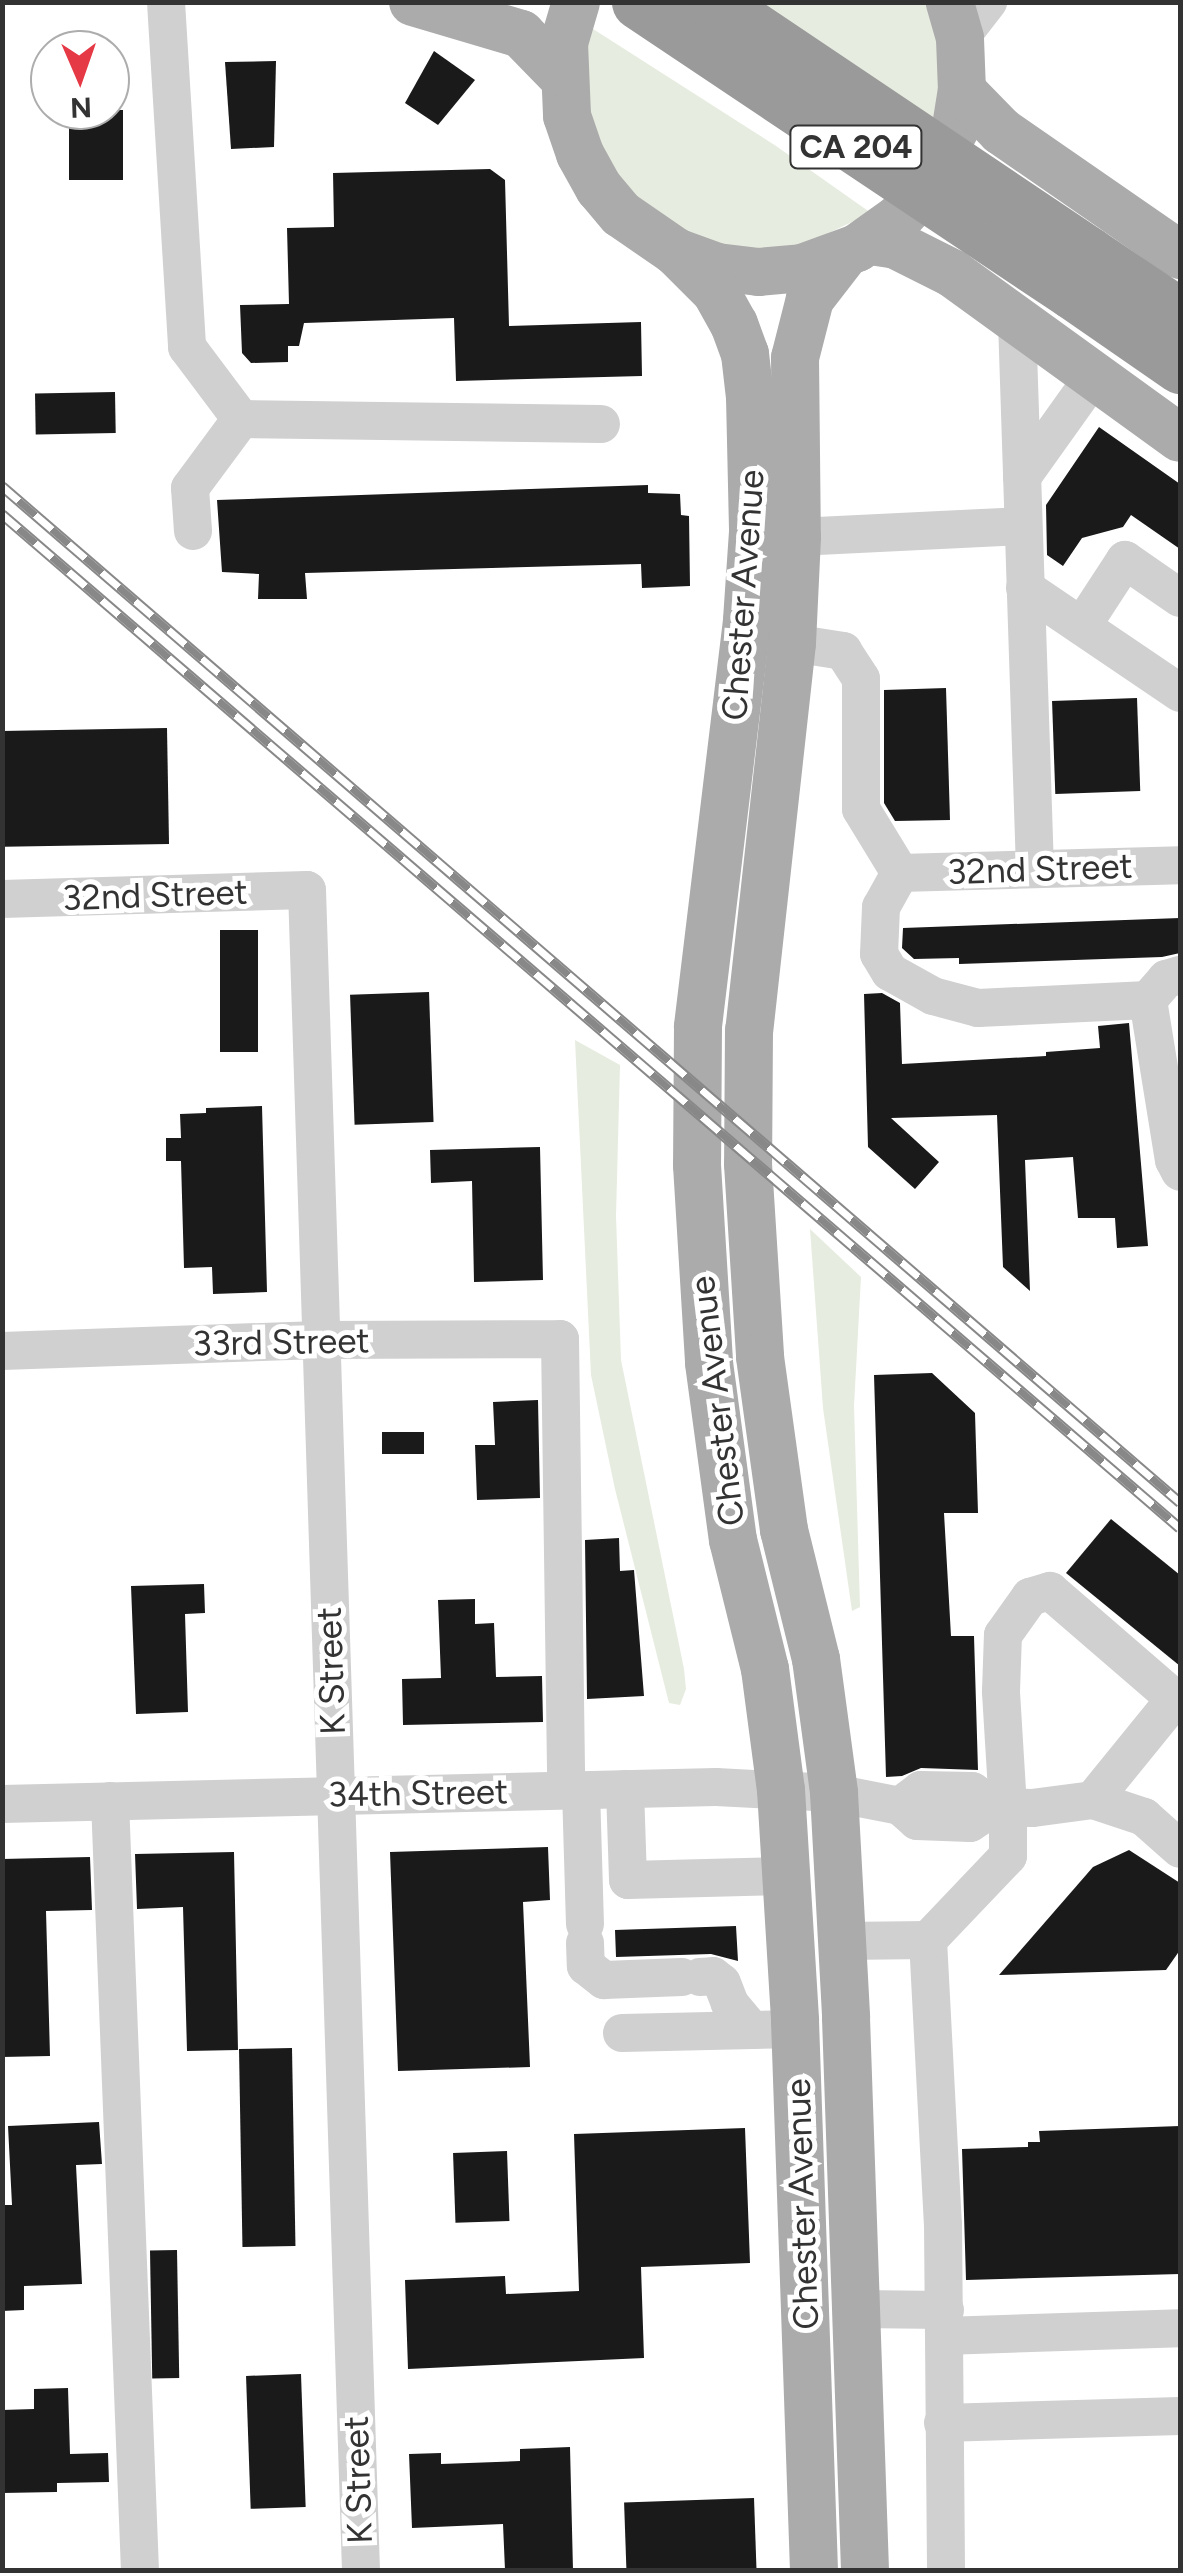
<!DOCTYPE html>
<style>
body{margin:0}
#map{position:relative;width:1183px;height:2573px;overflow:hidden;background:#fff;font-family:Figtree,sans-serif}
div>[style]{position:absolute}
[style*='--x']{left:calc(var(--x)*1px);top:calc(var(--y)*1px);width:calc(var(--w)*1px);rotate:calc(var(--a)*1deg)}
.green>*{inset:0;background:#e6ecdf}
.building>*{inset:0;background:#1a1a1a;transform-origin:0 0}
.minor>*{height:38px;margin:-19px;padding:0 19px;transform-origin:19px;border-radius:19px;background:#d0d0d0}
.major>*{height:48px;margin:-24px;padding:0 24px;transform-origin:24px;border-radius:24px;background:#ababab}
.highway>*{height:55px;margin:-27.5px;padding:0 27.5px;transform-origin:27.5px;border-radius:27.5px;background:#9a9a9a}
.rail>*{height:11px;margin-top:-5.5px;transform-origin:0;background:repeating-linear-gradient(90deg,#fff 0 22px,#888 0 44px);box-sizing:border-box;border-block:2px solid #888}
.highway-bridge>*{height:55px;margin:-27.5px;padding:0 27.5px;transform-origin:27.5px;border-radius:27.5px;background:#9a9a9a}
span{translate:-50% -50%;white-space:nowrap;text-align:center;line-height:1.15;-webkit-text-stroke:10px #fff;paint-order:stroke}
.shield-label span{padding:2px 8px;background:#fff;border:2px solid;border-radius:8px;-webkit-text-stroke-width:0}
.shield-label{font-size:32px;color:#333;font-weight:700}
.street-label{font-size:35px;color:#333}
.frame{position:absolute;inset:0;border:5px solid #333;pointer-events:none}
.north{position:absolute;left:30px;top:30px;width:100px;height:100px;box-sizing:border-box;background:#fff;border:2px solid #adadad;border-radius:50%;rotate:178deg;font-size:28px;font-weight:700;line-height:40px;text-align:center;color:#333}
.north::after{content:'';display:block;margin:auto;width:35px;height:45px;background:#e63946;clip-path:polygon(50% 0,100% 100%,50% 72%,0 100%)}
</style>
<div id="map">
<div class="green">
<div style="clip-path:polygon(745px 3px,930px 3px,945px 73px,933px 133px)"></div>
<div style="clip-path:polygon(590px 27px,776px 146px,871px 213px,797px 248px,731px 249px,696px 238px,660px 219px,619px 182px,594px 139px,584px 63px)"></div>
<div style="clip-path:polygon(575px 1040px,620px 1065px,616px 1216px,621px 1360px,684px 1669px,686px 1689px,680px 1705px,669px 1703px,615px 1489px,591px 1375px)"></div>
<div style="clip-path:polygon(810px 1229px,861px 1277px,854px 1406px,860px 1607px,852px 1611px,823px 1408px)"></div>
</div>
<div class="building">
<div style="clip-path:polygon(434px 51px,475px 80px,438px 125px,405px 103px)"></div>
<div style="clip-path:polygon(276px 61px,274px 147px,231px 149px,225px 62px)"></div>
<div style="left:69px;top:110px;width:54px;height:70px"></div>
<div style="clip-path:polygon(490px 169px,505px 180px,509px 326px,641px 322px,642px 376px,456px 381px,454px 318px,304px 323px,299px 346px,288px 346px,288px 362px,251px 363px,242px 353px,240px 305px,289px 304px,287px 228px,334px 227px,333px 173px)"></div>
<div style="left:115px;top:392px;width:41px;height:80px;rotate:89deg"></div>
<div style="clip-path:polygon(1099px 427px,1180px 484px,1180px 549px,1131px 515px,1123px 527px,1082px 538px,1063px 566px,1047px 555px,1046px 505px)"></div>
<div style="clip-path:polygon(648px 485px,648px 493px,680px 494px,681px 515px,689px 516px,690px 586px,642px 588px,641px 564px,305px 573px,307px 599px,258px 599px,259px 574px,222px 572px,217px 500px)"></div>
<div style="clip-path:polygon(946px 688px,950px 820px,895px 821px,884px 803px,884px 690px)"></div>
<div style="left:1137px;top:698px;width:93px;height:85px;rotate:88deg"></div>
<div style="left:167px;top:728px;width:116px;height:165px;rotate:89deg"></div>
<div style="clip-path:polygon(1180px 918px,1180px 953px,1162px 957px,959px 964px,959px 958px,914px 959px,902px 948px,903px 928px)"></div>
<div style="left:220px;top:930px;width:38px;height:122px"></div>
<div style="left:429px;top:992px;width:130px;height:79px;rotate:88deg"></div>
<div style="clip-path:polygon(882px 993px,900px 1003px,902px 1064px,1046px 1056px,1046px 1052px,1100px 1048px,1098px 1026px,1129px 1023px,1148px 1246px,1117px 1248px,1115px 1218px,1078px 1218px,1073px 1157px,1025px 1160px,1030px 1291px,1003px 1267px,997px 1115px,891px 1118px,939px 1162px,915px 1189px,868px 1147px,864px 994px)"></div>
<div style="clip-path:polygon(262px 1106px,267px 1292px,213px 1294px,212px 1267px,184px 1268px,181px 1161px,166px 1161px,166px 1138px,181px 1138px,180px 1114px,206px 1113px,206px 1108px)"></div>
<div style="clip-path:polygon(540px 1147px,543px 1280px,474px 1282px,472px 1181px,431px 1183px,430px 1150px)"></div>
<div style="clip-path:polygon(932px 1373px,975px 1413px,978px 1513px,944px 1513px,951px 1636px,974px 1636px,978px 1770px,921px 1768px,902px 1776px,886px 1777px,874px 1375px)"></div>
<div style="clip-path:polygon(538px 1400px,540px 1498px,477px 1500px,475px 1445px,495px 1445px,493px 1402px)"></div>
<div style="left:424px;top:1432px;width:22px;height:42px;rotate:90deg"></div>
<div style="clip-path:polygon(1111px 1519px,1180px 1575px,1180px 1666px,1066px 1573px)"></div>
<div style="clip-path:polygon(619px 1538px,620px 1571px,634px 1570px,644px 1696px,587px 1699px,585px 1540px)"></div>
<div style="clip-path:polygon(204px 1584px,205px 1613px,185px 1614px,188px 1712px,136px 1714px,131px 1586px)"></div>
<div style="clip-path:polygon(475px 1599px,475px 1624px,494px 1623px,496px 1677px,542px 1676px,543px 1722px,403px 1725px,402px 1679px,441px 1678px,438px 1600px)"></div>
<div style="clip-path:polygon(548px 1847px,550px 1900px,523px 1902px,530px 2067px,398px 2071px,390px 1852px)"></div>
<div style="clip-path:polygon(1129px 1850px,1180px 1883px,1180px 1950px,1166px 1970px,999px 1975px,1093px 1867px)"></div>
<div style="clip-path:polygon(234px 1852px,238px 2050px,187px 2051px,183px 1907px,137px 1909px,135px 1854px)"></div>
<div style="clip-path:polygon(90px 1857px,92px 1910px,46px 1911px,50px 2056px,2px 2057px,2px 1859px)"></div>
<div style="clip-path:polygon(736px 1926px,738px 1961px,711px 1954px,616px 1957px,615px 1930px)"></div>
<div style="left:292px;top:2048px;width:198px;height:53px;rotate:89deg"></div>
<div style="clip-path:polygon(99px 2122px,102px 2164px,76px 2165px,82px 2284px,24px 2286px,24px 2310px,2px 2311px,2px 2205px,12px 2205px,8px 2126px)"></div>
<div style="clip-path:polygon(1180px 2126px,1180px 2274px,966px 2280px,962px 2149px,1028px 2147px,1028px 2142px,1040px 2142px,1039px 2131px)"></div>
<div style="clip-path:polygon(745px 2128px,750px 2263px,641px 2267px,644px 2358px,408px 2369px,405px 2280px,505px 2276px,506px 2294px,579px 2291px,574px 2134px)"></div>
<div style="left:507px;top:2151px;width:70px;height:54px;rotate:88deg"></div>
<div style="left:177px;top:2250px;width:128px;height:27px;rotate:89deg"></div>
<div style="left:301px;top:2374px;width:133px;height:55px;rotate:88deg"></div>
<div style="clip-path:polygon(68px 2388px,70px 2454px,108px 2453px,109px 2482px,57px 2483px,57px 2492px,2px 2493px,2px 2410px,34px 2409px,34px 2389px)"></div>
<div style="clip-path:polygon(570px 2447px,573px 2570px,505px 2570px,503px 2524px,412px 2528px,409px 2454px,441px 2453px,441px 2464px,520px 2461px,520px 2449px)"></div>
<div style="left:754px;top:2498px;width:72px;height:130px;rotate:88deg"></div>
</div>
<div class="minor">
<div style="--x:166;--y:2;--w:346;--a:86.5"></div>
<div style="--x:187;--y:347;--w:90;--a:53.1"></div>
<div style="--x:241;--y:419;--w:360;--a:0.8"></div>
<div style="--x:960;--y:38;--w:46;--a:-52.1"></div>
<div style="--x:1017;--y:321;--w:548;--a:88.12"></div>
<div style="--x:1022;--y:477;--w:124;--a:-54.5"></div>
<div style="--x:193;--y:531;--w:43;--a:-94"></div>
<div style="--x:190;--y:488;--w:86;--a:-53.5"></div>
<div style="--x:797;--y:537;--w:226;--a:-2.8"></div>
<div style="--x:1025;--y:588;--w:187;--a:34.1"></div>
<div style="--x:1082;--y:626;--w:79;--a:-56.9"></div>
<div style="--x:1125;--y:560;--w:67;--a:34.6"></div>
<div style="--x:792;--y:643;--w:52;--a:8.9"></div>
<div style="--x:843;--y:651;--w:33;--a:57"></div>
<div style="--x:861;--y:679;--w:130;--a:90"></div>
<div style="--x:861;--y:809;--w:75;--a:58.6"></div>
<div style="--x:900;--y:873;--w:39;--a:119"></div>
<div style="--x:881;--y:907;--w:47;--a:92.4"></div>
<div style="--x:879;--y:954;--w:21;--a:59"></div>
<div style="--x:890;--y:972;--w:49;--a:29.2"></div>
<div style="--x:933;--y:996;--w:47;--a:14.9"></div>
<div style="--x:978;--y:1008;--w:170;--a:-2.7"></div>
<div style="--x:1148;--y:1000;--w:28;--a:-49"></div>
<div style="--x:1166;--y:979;--w:15;--a:-16"></div>
<div style="--x:900;--y:873;--w:280;--a:-1.6"></div>
<div style="--x:2;--y:899;--w:305;--a:-1.7"></div>
<div style="--x:307;--y:890;--w:1681;--a:88.16"></div>
<div style="--x:1148;--y:1000;--w:162;--a:80.8"></div>
<div style="--x:1174;--y:1160;--w:13;--a:63"></div>
<div style="--x:2;--y:1351;--w:318;--a:-2"></div>
<div style="--x:320;--y:1340;--w:240;--a:-0.2"></div>
<div style="--x:560;--y:1339;--w:451;--a:89.2"></div>
<div style="--x:625;--y:1789;--w:91;--a:88.1"></div>
<div style="--x:628;--y:1880;--w:158;--a:-1.5"></div>
<div style="--x:581;--y:1790;--w:134;--a:88.3"></div>
<div style="--x:1093;--y:1800;--w:54;--a:18.4"></div>
<div style="--x:1144;--y:1817;--w:48;--a:41.6"></div>
<div style="--x:110;--y:1801;--w:770;--a:87.77"></div>
<div style="--x:2;--y:1804;--w:714;--a:-1.36"></div>
<div style="--x:716;--y:1787;--w:118;--a:2.9"></div>
<div style="--x:834;--y:1793;--w:67;--a:11.1"></div>
<div style="--x:900;--y:1806;--w:23;--a:41"></div>
<div style="--x:917;--y:1821;--w:53;--a:2.2"></div>
<div style="--x:970;--y:1823;--w:30;--a:-33"></div>
<div style="--x:995;--y:1807;--w:28;--a:-145"></div>
<div style="--x:972;--y:1791;--w:51;--a:-178.9"></div>
<div style="--x:921;--y:1790;--w:26;--a:143"></div>
<div style="--x:928;--y:1940;--w:284;--a:87"></div>
<div style="--x:943;--y:2224;--w:346;--a:89.5"></div>
<div style="--x:842;--y:1941;--w:86;--a:-0.7"></div>
<div style="--x:928;--y:1940;--w:116;--a:-46.4"></div>
<div style="--x:1008;--y:1856;--w:49;--a:-90"></div>
<div style="--x:1008;--y:1807;--w:116;--a:-93.5"></div>
<div style="--x:1001;--y:1691;--w:56;--a:-88"></div>
<div style="--x:1003;--y:1635;--w:47;--a:-54.6"></div>
<div style="--x:1030;--y:1597;--w:21;--a:-17"></div>
<div style="--x:1050;--y:1591;--w:165;--a:40.8"></div>
<div style="--x:1175;--y:1699;--w:130;--a:129.1"></div>
<div style="--x:1093;--y:1800;--w:62;--a:172.5"></div>
<div style="--x:1032;--y:1808;--w:24;--a:-178"></div>
<div style="--x:1008;--y:1807;--w:13;--a:180"></div>
<div style="--x:585;--y:1943;--w:23;--a:88"></div>
<div style="--x:586;--y:1966;--w:23;--a:38"></div>
<div style="--x:604;--y:1980;--w:78;--a:-2.2"></div>
<div style="--x:700;--y:1977;--w:13;--a:-4"></div>
<div style="--x:713;--y:1976;--w:11;--a:38"></div>
<div style="--x:722;--y:1983;--w:22;--a:69"></div>
<div style="--x:730;--y:2004;--w:34;--a:50"></div>
<div style="--x:622;--y:2033;--w:173;--a:-1.3"></div>
<div style="--x:857;--y:2309;--w:88;--a:0.7"></div>
<div style="--x:944;--y:2336;--w:236;--a:-1.9"></div>
<div style="--x:943;--y:2423;--w:237;--a:-1.7"></div>
</div>
<div class="major">
<div style="--x:413;--y:2;--w:113;--a:16.5"></div>
<div style="--x:521;--y:34;--w:60;--a:45.7"></div>
<div style="--x:576;--y:2;--w:43;--a:106.3"></div>
<div style="--x:564;--y:43;--w:73;--a:87.6"></div>
<div style="--x:567;--y:116;--w:40;--a:71.1"></div>
<div style="--x:580;--y:154;--w:39;--a:61"></div>
<div style="--x:599;--y:188;--w:34;--a:50"></div>
<div style="--x:621;--y:214;--w:67;--a:34.6"></div>
<div style="--x:676;--y:252;--w:44;--a:20.1"></div>
<div style="--x:717;--y:267;--w:42;--a:6.8"></div>
<div style="--x:759;--y:272;--w:43;--a:-5.3"></div>
<div style="--x:802;--y:268;--w:59;--a:-20"></div>
<div style="--x:857;--y:248;--w:52;--a:-35.5"></div>
<div style="--x:899;--y:218;--w:37;--a:-47"></div>
<div style="--x:924;--y:191;--w:72;--a:-63.4"></div>
<div style="--x:956;--y:127;--w:36;--a:-81"></div>
<div style="--x:962;--y:91;--w:53;--a:-92.2"></div>
<div style="--x:960;--y:38;--w:37;--a:-106"></div>
<div style="--x:962;--y:91;--w:56;--a:45.7"></div>
<div style="--x:1001;--y:131;--w:218;--a:34.7"></div>
<div style="--x:871;--y:241;--w:25;--a:9"></div>
<div style="--x:896;--y:245;--w:63;--a:26.6"></div>
<div style="--x:952;--y:273;--w:281;--a:35.9"></div>
<div style="--x:676;--y:252;--w:57;--a:45"></div>
<div style="--x:716;--y:292;--w:37;--a:61"></div>
<div style="--x:734;--y:324;--w:32;--a:70"></div>
<div style="--x:745;--y:354;--w:43;--a:83.4"></div>
<div style="--x:750;--y:397;--w:135;--a:88.7"></div>
<div style="--x:753;--y:532;--w:89;--a:93.9"></div>
<div style="--x:747;--y:621;--w:409;--a:96.9"></div>
<div style="--x:698;--y:1027;--w:138;--a:90.4"></div>
<div style="--x:697;--y:1165;--w:198;--a:86.5"></div>
<div style="--x:709;--y:1363;--w:179;--a:82.3"></div>
<div style="--x:733;--y:1540;--w:133;--a:76.1"></div>
<div style="--x:765;--y:1669;--w:122;--a:82.5"></div>
<div style="--x:781;--y:1790;--w:231;--a:86.5"></div>
<div style="--x:795;--y:2021;--w:549;--a:88.02"></div>
<div style="--x:844;--y:255;--w:56;--a:127.7"></div>
<div style="--x:810;--y:299;--w:61;--a:104.3"></div>
<div style="--x:795;--y:358;--w:179;--a:89.4"></div>
<div style="--x:797;--y:537;--w:106;--a:92.7"></div>
<div style="--x:792;--y:643;--w:389;--a:96.3"></div>
<div style="--x:749;--y:1030;--w:134;--a:90.4"></div>
<div style="--x:748;--y:1164;--w:193;--a:86.4"></div>
<div style="--x:760;--y:1357;--w:175;--a:82.1"></div>
<div style="--x:784;--y:1530;--w:133;--a:76.1"></div>
<div style="--x:816;--y:1659;--w:135;--a:82.3"></div>
<div style="--x:834;--y:1793;--w:225;--a:86.9"></div>
<div style="--x:846;--y:2018;--w:552;--a:88.03"></div>
</div>
<div class="highway">
<div style="--x:1088;--y:254;--w:111;--a:34"></div>
<div style="--x:1073;--y:292;--w:130;--a:34.7"></div>
</div>
<div class="rail">
<div style="--x:2;--y:486;--w:1556;--a:40.78"></div>
<div style="--x:2;--y:514;--w:1554;--a:40.72"></div>
</div>
<div class="highway-bridge">
<div style="--x:639;--y:2;--w:522;--a:33.75"></div>
<div style="--x:713;--y:2;--w:452;--a:33.9"></div>
</div>
<div class="shield-label">
<span style="left:856px;top:147px">CA 204</span>
</div>
<div class="street-label">
<span style="left:743px;top:595px;rotate:-86deg">Chester Avenue</span>
<span style="left:1040px;top:869px;rotate:-2deg">32nd Street</span>
<span style="left:155px;top:895px;rotate:-2deg">32nd Street</span>
<span style="left:281px;top:1342px;rotate:-1deg">33rd Street</span>
<span style="left:717px;top:1401px;rotate:-97deg">Chester Avenue</span>
<span style="left:331px;top:1671px;rotate:-92deg">K Street</span>
<span style="left:418px;top:1793px;rotate:-1deg">34th Street</span>
<span style="left:802px;top:2204px;rotate:-92deg">Chester Avenue</span>
<span style="left:358px;top:2480px;rotate:-92deg">K Street</span>
</div>
<div class="frame"></div>
<div class="north">N</div>
</div>
